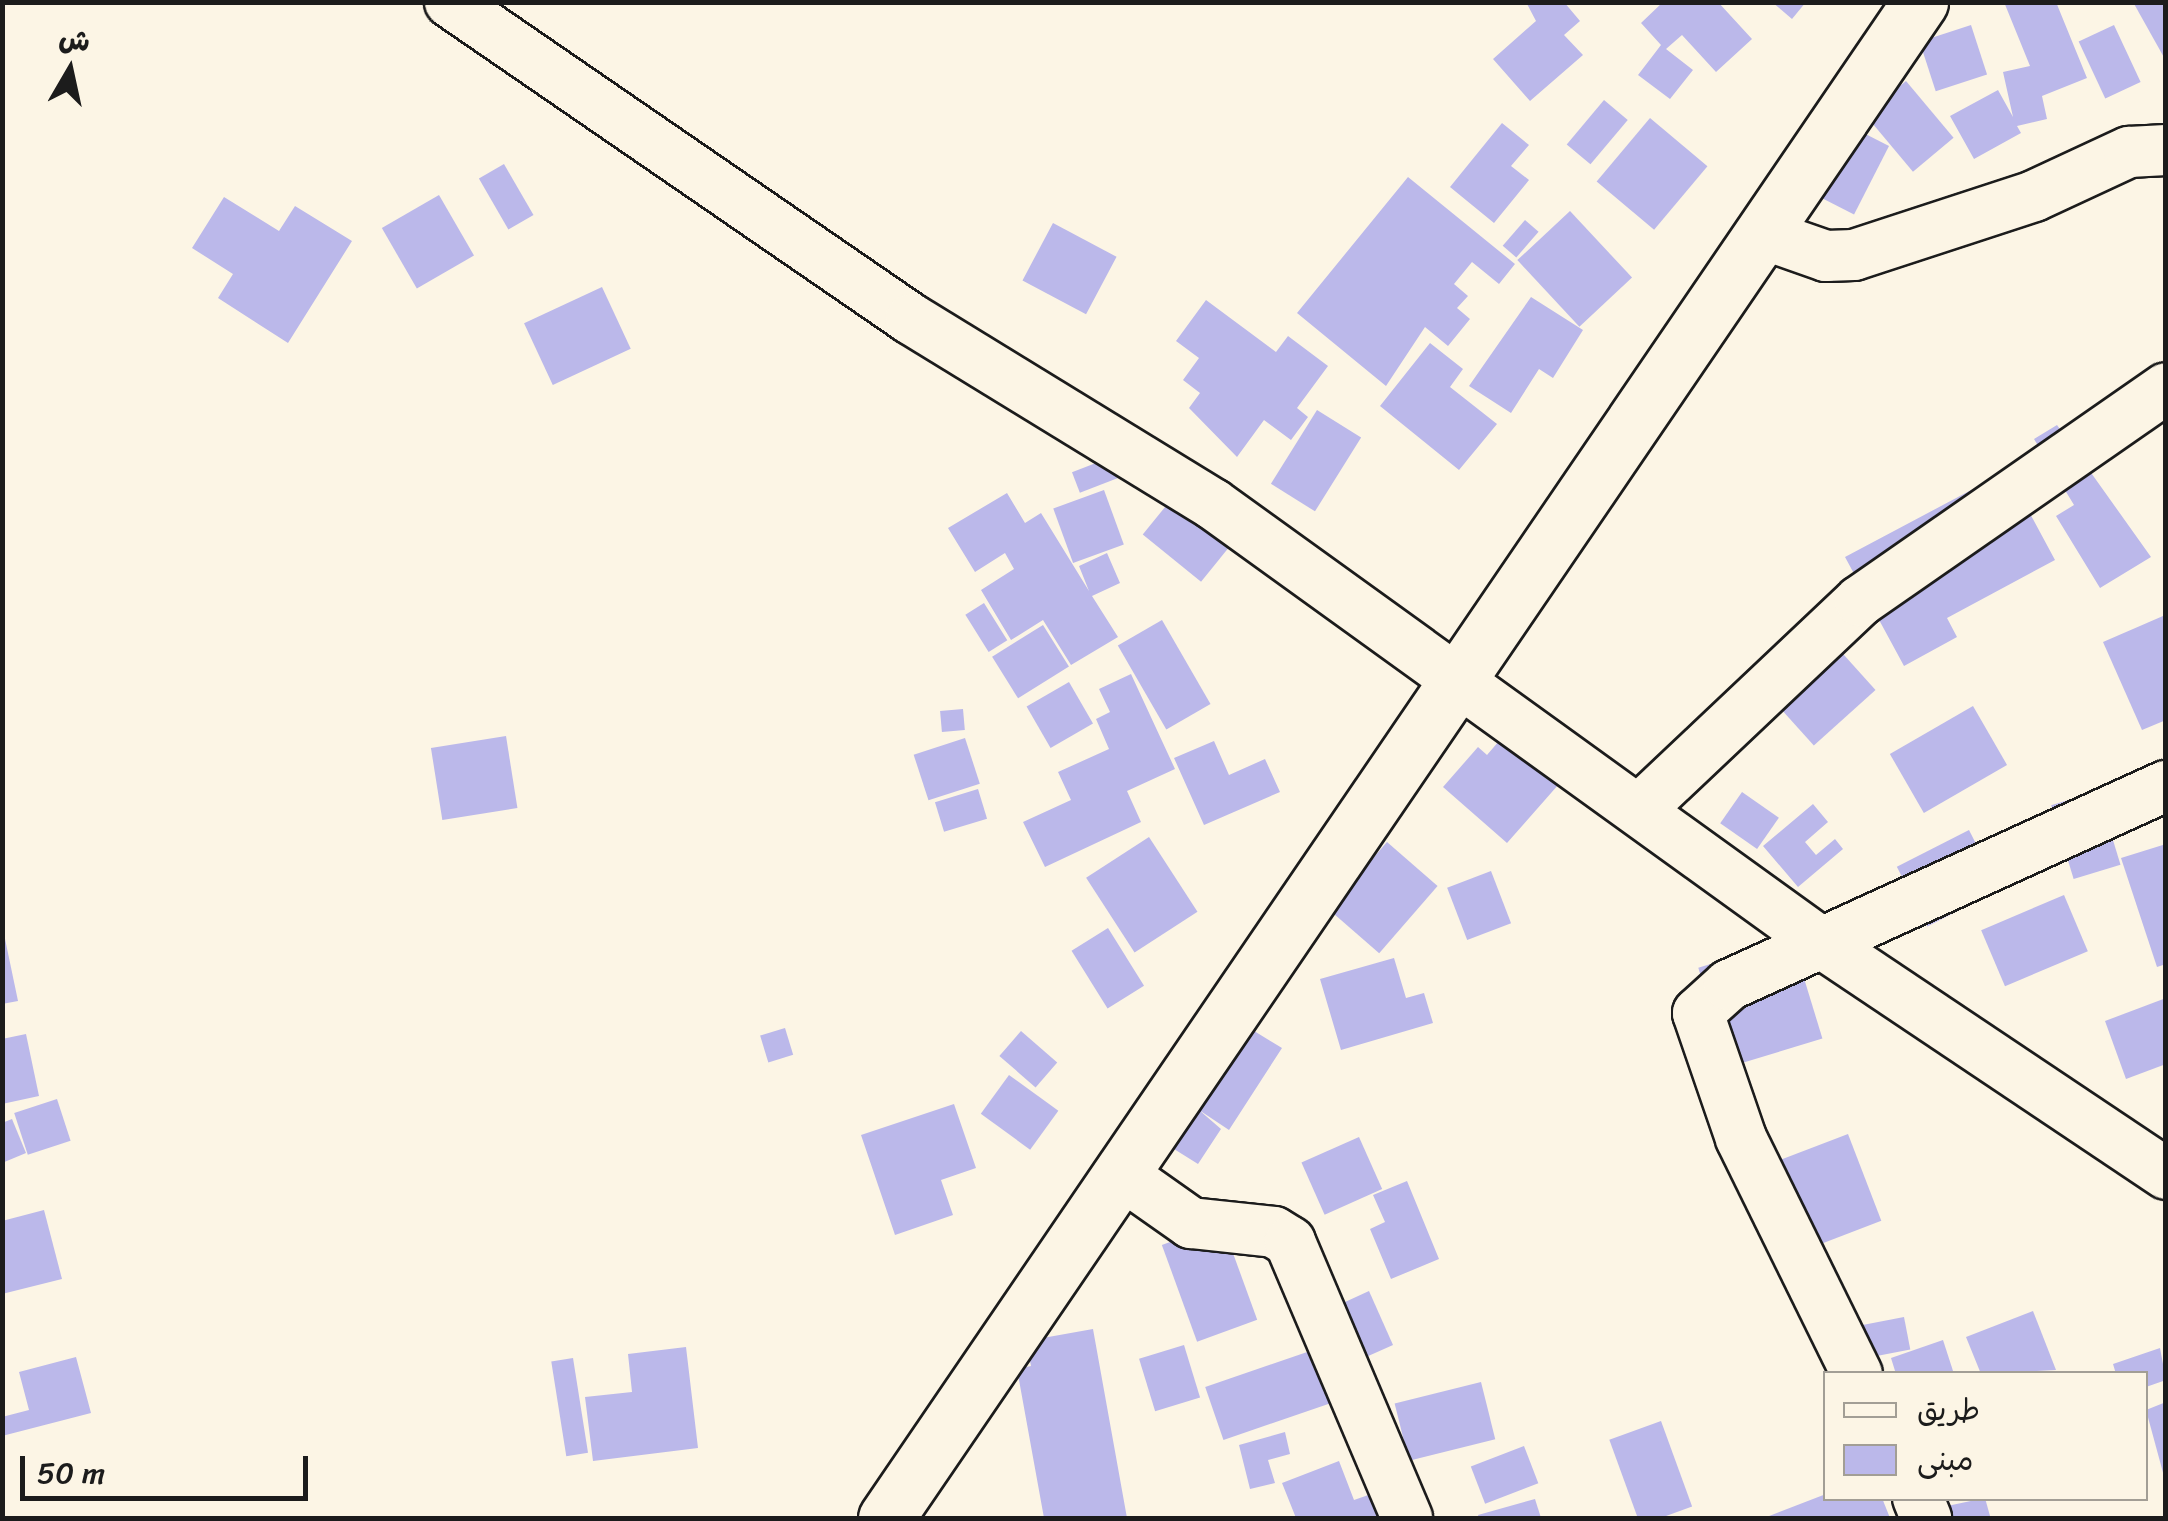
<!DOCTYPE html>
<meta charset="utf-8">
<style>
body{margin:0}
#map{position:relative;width:2168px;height:1521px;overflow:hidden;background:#fcf5e5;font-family:Sriracha,"Playpen Sans Arabic",sans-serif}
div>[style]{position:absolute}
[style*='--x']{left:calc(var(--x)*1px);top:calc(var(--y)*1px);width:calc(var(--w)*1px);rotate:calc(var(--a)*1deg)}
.building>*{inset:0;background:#bbb8ea;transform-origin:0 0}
.roads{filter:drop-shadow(2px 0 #1c1c1c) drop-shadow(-2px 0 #1c1c1c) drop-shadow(0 2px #1c1c1c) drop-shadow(0 -2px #1c1c1c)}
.minor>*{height:50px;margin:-25px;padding:0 25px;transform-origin:25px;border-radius:25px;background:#fcf5e5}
.major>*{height:55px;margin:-27.5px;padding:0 27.5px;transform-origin:27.5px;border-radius:27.5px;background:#fcf5e5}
span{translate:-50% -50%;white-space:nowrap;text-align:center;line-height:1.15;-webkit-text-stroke:10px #fcf5e5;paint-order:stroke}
.frame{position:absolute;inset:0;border:5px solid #1c1c1c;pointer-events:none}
.legend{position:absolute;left:1823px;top:1371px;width:325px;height:130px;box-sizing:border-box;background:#fcf5e5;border:2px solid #a29e95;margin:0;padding:12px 18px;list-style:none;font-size:30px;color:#1c1c1c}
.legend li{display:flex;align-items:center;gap:20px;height:50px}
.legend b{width:50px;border:2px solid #a29e95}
.north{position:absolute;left:20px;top:20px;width:100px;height:100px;-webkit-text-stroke:8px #fcf5e5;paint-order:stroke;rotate:9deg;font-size:28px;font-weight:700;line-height:40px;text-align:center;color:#1c1c1c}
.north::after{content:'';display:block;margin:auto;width:35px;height:45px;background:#1c1c1c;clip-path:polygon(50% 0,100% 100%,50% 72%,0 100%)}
.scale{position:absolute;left:20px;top:1456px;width:288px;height:45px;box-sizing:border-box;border:5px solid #1c1c1c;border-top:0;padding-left:12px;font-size:30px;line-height:35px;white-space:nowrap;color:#1c1c1c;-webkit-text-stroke:8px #fcf5e5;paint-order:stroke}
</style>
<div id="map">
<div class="building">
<div style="clip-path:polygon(1526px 2px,1564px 2px,1580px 21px,1564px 35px,1583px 55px,1530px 101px,1493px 59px,1536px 21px)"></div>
<div style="clip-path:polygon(1663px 2px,1718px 2px,1752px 39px,1716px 72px,1682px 35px,1666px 49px,1693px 70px,1670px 99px,1638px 75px,1661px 45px,1641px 23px)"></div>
<div style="clip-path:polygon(1772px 2px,1806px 2px,1792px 19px)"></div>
<div style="clip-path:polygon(2004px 2px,2056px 2px,2087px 78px,2042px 96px,2047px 119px,2017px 126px,2021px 133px,1974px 159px,1950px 116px,1998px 90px,2013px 117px,2003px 72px,2030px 66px)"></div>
<div style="clip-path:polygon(2133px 2px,2166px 2px,2166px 61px)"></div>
<div style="left:1971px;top:25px;width:52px;height:54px;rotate:72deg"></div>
<div style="left:2114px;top:25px;width:63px;height:39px;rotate:65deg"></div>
<div style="left:1906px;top:81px;width:74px;height:53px;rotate:50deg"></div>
<div style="left:1604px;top:100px;width:31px;height:58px;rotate:40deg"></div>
<div style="left:1650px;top:118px;width:75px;height:83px;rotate:40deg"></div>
<div style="left:1840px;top:121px;width:55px;height:77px;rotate:27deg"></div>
<div style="clip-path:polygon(1502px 123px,1529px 145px,1511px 166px,1529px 180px,1494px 223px,1450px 187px)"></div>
<div style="left:504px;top:164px;width:59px;height:29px;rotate:60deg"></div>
<div style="clip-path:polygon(1408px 177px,1515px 264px,1499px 284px,1472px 262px,1454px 284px,1468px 296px,1457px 308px,1470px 319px,1448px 346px,1425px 327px,1386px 386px,1297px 313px)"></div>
<div style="left:439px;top:195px;width:70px;height:66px;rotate:60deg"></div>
<div style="clip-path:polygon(224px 197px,279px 231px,295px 206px,352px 241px,288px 343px,218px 298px,233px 274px,192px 248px)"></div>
<div style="left:1570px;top:211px;width:91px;height:72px;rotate:47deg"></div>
<div style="left:1525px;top:220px;width:18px;height:34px;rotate:41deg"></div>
<div style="left:1053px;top:223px;width:72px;height:65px;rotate:28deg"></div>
<div style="left:602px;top:287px;width:68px;height:86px;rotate:65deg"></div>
<div style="clip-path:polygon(1531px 297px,1583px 330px,1553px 378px,1539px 369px,1511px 413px,1469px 386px)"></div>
<div style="clip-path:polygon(1206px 300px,1276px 352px,1288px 336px,1328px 366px,1297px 408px,1308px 417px,1291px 440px,1264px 420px,1237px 457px,1189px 408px,1200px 393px,1183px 380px,1199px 358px,1176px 341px)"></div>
<div style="clip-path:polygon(1430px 343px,1463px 369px,1450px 387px,1497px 424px,1459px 470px,1380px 406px)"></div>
<div style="left:1317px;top:410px;width:52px;height:87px;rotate:32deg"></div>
<div style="clip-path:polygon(2057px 425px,2151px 557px,2100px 588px,2056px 516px,2074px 505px,2034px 439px)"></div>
<div style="left:1114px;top:456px;width:22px;height:45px;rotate:69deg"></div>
<div style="clip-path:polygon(2007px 471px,2055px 560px,1947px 618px,1957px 637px,1904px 666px,1845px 557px)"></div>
<div style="left:1104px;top:490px;width:58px;height:54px;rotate:70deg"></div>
<div style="left:1178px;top:491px;width:75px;height:56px;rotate:39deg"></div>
<div style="clip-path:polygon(1007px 493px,1025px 523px,1041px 513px,1089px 591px,1079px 566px,1107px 553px,1120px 583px,1092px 596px,1118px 637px,1071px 665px,1043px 620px,1011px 640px,981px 590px,1014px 569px,1005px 553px,975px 572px,948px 528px)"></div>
<div style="left:984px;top:603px;width:44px;height:22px;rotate:58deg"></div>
<div style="clip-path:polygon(2163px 616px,2166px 720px,2142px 730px,2103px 642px)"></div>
<div style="left:1162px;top:620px;width:97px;height:51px;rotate:60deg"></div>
<div style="left:1043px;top:625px;width:49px;height:60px;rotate:58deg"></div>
<div style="left:1826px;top:635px;width:74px;height:83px;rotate:48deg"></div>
<div style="clip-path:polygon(1131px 674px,1175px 769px,1127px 791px,1141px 822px,1045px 867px,1023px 822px,1071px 800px,1058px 772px,1109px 749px,1096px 719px,1110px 712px,1099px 689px)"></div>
<div style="left:1069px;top:682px;width:48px;height:49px;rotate:60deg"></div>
<div style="left:1973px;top:706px;width:68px;height:96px;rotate:60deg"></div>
<div style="left:963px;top:709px;width:21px;height:23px;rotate:85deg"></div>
<div style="clip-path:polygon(1511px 727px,1566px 776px,1507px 843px,1443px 787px,1478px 747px,1487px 755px)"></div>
<div style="left:506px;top:736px;width:73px;height:76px;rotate:81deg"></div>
<div style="left:965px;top:738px;width:48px;height:54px;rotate:72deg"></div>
<div style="clip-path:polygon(1214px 741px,1229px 775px,1265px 759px,1280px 792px,1204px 825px,1174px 758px)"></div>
<div style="left:978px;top:789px;width:31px;height:45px;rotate:73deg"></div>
<div style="left:2098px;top:791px;width:77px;height:49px;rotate:73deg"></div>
<div style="left:1742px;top:792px;width:45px;height:38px;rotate:35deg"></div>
<div style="clip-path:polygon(1813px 804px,1828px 822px,1805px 842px,1816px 855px,1835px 839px,1843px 849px,1798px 887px,1763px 846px)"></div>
<div style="left:1969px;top:830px;width:67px;height:81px;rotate:63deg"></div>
<div style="left:1149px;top:837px;width:89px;height:75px;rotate:57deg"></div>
<div style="left:1387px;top:842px;width:67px;height:89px;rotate:41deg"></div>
<div style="clip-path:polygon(2166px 844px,2166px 964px,2157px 967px,2121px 858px)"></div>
<div style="left:1491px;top:871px;width:56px;height:47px;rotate:69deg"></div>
<div style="left:2064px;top:895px;width:61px;height:90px;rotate:67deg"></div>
<div style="left:1108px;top:928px;width:68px;height:43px;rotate:58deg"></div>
<div style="clip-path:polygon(4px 934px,18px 1001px,2px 1004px,2px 935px)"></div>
<div style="left:1792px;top:939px;width:104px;height:98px;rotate:73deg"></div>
<div style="clip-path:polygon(1394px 958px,1406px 998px,1424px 993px,1433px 1023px,1341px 1050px,1320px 979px)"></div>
<div style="clip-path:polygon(2166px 998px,2166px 1064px,2126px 1079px,2105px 1021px)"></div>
<div style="clip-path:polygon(1233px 1018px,1282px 1048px,1229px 1130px,1199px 1110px,1221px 1129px,1198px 1164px,1142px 1129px)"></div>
<div style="left:785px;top:1028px;width:28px;height:26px;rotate:73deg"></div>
<div style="left:1021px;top:1031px;width:48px;height:33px;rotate:41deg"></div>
<div style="clip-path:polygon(26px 1034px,39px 1096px,2px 1104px,2px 1039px)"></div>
<div style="left:1009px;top:1075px;width:61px;height:48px;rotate:36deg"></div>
<div style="left:57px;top:1099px;width:44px;height:45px;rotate:72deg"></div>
<div style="clip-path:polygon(954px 1104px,976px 1168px,941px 1180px,953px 1215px,895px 1235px,861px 1135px)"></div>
<div style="clip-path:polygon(12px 1119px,26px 1153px,2px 1163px,2px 1123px)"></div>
<div style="left:1848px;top:1134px;width:93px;height:83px;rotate:69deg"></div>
<div style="left:1359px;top:1137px;width:57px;height:63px;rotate:66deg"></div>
<div style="clip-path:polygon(1407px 1181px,1439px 1259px,1391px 1279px,1370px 1229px,1385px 1222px,1373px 1195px)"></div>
<div style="clip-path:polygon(44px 1210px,62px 1279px,2px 1294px,2px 1221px)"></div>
<div style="left:1222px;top:1223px;width:103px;height:64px;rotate:70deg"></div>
<div style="clip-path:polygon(1369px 1291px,1393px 1345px,1366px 1357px,1332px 1308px)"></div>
<div style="clip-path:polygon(2033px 1311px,2056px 1370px,1981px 1374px,1966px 1337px)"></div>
<div style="left:1904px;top:1317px;width:33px;height:54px;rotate:79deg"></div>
<div style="clip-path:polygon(1093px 1329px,1127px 1518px,1044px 1518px,1017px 1369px,1031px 1366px,1026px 1341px)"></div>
<div style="clip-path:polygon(1943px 1340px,1954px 1374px,1896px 1374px,1891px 1358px)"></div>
<div style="left:1184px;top:1345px;width:55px;height:47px;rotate:73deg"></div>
<div style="clip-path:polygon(686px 1347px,698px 1448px,593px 1461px,585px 1397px,632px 1392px,628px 1354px)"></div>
<div style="clip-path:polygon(2160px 1348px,2166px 1380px,2146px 1387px,2146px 1374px,2116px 1374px,2113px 1364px)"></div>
<div style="left:1313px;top:1350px;width:56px;height:114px;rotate:71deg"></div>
<div style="clip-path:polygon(76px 1357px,91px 1413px,2px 1436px,2px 1417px,29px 1410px,19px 1372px)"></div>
<div style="left:573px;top:1358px;width:96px;height:22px;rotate:81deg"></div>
<div style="left:1481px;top:1382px;width:59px;height:89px;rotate:76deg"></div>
<div style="clip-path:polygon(2166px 1402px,2166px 1480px,2165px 1480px,2146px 1410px)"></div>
<div style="left:1661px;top:1421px;width:91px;height:55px;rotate:70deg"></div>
<div style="clip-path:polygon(1285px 1432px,1290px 1454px,1268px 1460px,1275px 1483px,1250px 1489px,1239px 1445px)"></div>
<div style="left:1524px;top:1446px;width:40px;height:57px;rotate:69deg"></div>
<div style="clip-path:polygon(1339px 1461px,1354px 1500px,1377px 1492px,1387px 1518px,1296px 1518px,1282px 1483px)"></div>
<div style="clip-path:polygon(1826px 1494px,1882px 1498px,1890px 1518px,1764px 1518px)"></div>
<div style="clip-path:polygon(1985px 1498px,1990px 1516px,1936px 1518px,1933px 1509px)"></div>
<div style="clip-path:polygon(1535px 1499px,1541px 1518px,1479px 1518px,1478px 1515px)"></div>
</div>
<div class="roads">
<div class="minor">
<div style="--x:450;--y:2;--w:559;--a:34.51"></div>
<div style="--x:911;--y:319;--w:354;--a:31.5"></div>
<div style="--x:1213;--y:504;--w:749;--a:35.81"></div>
<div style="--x:1820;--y:942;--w:417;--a:33.8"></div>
<div style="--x:1763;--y:234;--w:67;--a:19.2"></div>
<div style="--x:1826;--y:256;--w:28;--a:-2"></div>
<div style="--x:1854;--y:255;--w:189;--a:-18.1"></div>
<div style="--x:2034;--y:196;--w:105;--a:-24.9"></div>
<div style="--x:2129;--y:152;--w:37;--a:-3"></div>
<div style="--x:1639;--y:810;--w:304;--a:-43.4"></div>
<div style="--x:1860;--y:601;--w:373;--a:-34.8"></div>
<div style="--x:1120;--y:1173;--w:87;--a:35.2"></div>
<div style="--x:1191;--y:1223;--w:83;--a:6.2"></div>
<div style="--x:1274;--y:1232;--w:19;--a:32"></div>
<div style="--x:1290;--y:1242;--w:300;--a:67"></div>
<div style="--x:1857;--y:1374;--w:263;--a:-116.2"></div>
<div style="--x:1741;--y:1138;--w:132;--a:-109"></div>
<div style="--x:1698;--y:1013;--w:42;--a:-42.1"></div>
<div style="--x:1729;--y:985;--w:480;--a:-24.5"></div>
<div style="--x:1918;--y:1498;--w:22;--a:68"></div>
</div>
<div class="major">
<div style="--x:886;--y:1518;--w:1835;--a:-55.7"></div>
</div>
</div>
<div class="frame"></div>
<ul class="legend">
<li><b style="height:12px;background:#fcf5e5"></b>طريق</li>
<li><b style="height:28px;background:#bbb8ea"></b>مبنى</li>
</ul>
<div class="north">ش</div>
<div class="scale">50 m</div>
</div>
